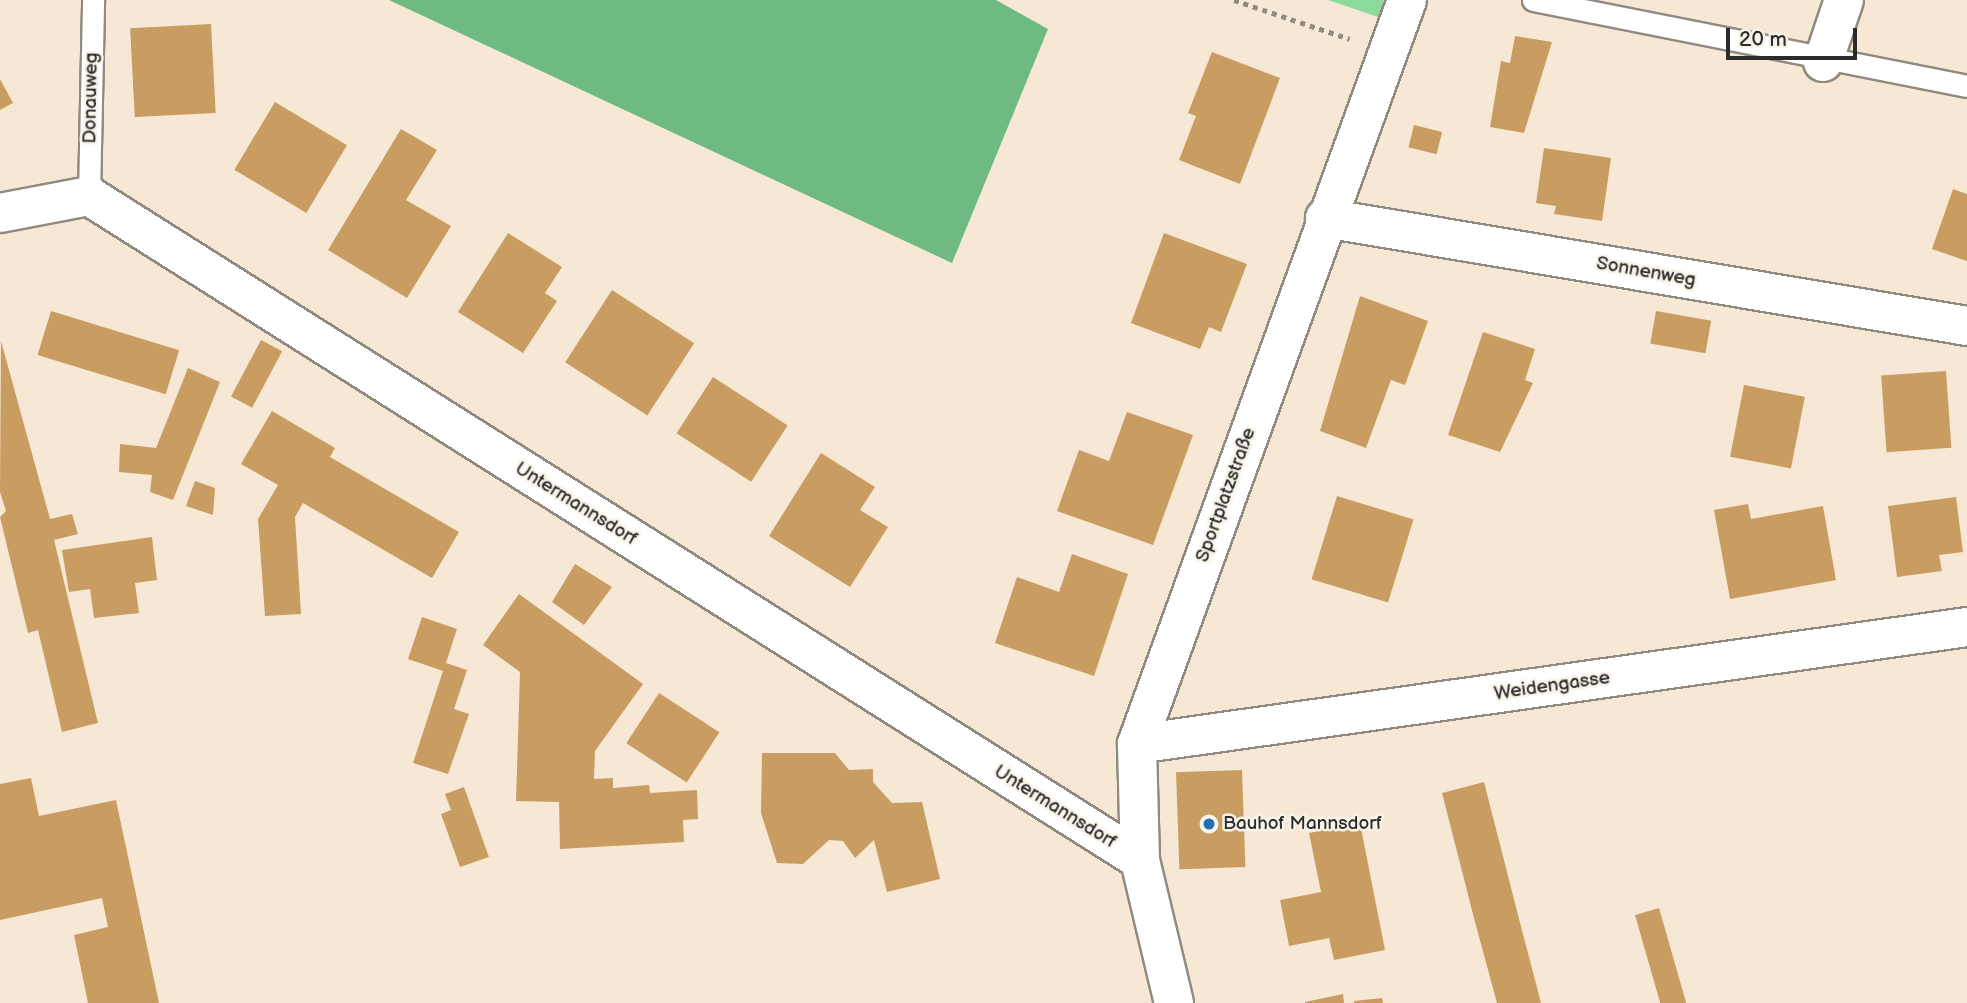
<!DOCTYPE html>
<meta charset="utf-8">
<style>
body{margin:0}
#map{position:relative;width:1967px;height:1003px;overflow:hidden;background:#f6e8d4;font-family:"Balsamiq Sans",sans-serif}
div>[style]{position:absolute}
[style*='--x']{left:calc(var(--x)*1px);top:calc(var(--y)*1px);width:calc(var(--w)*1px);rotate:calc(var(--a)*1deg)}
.green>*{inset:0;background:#8ada9a}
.forest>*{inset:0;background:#6fba82}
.building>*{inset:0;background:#c99d62;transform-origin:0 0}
.path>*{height:4.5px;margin-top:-2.25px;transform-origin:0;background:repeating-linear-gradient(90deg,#908a80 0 5px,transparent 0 10px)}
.roads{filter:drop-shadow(2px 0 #908a80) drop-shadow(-2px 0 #908a80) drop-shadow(0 2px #908a80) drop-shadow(0 -2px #908a80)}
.lane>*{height:21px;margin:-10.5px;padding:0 10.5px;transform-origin:10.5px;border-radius:10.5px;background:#fff}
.street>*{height:38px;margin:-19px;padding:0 19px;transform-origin:19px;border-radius:19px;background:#fff}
.dots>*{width:19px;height:19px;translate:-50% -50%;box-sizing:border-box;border:4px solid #f7f3e8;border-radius:50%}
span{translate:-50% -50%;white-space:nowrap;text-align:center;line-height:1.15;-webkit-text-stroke:5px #f7f3e8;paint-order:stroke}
.street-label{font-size:19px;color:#2b2b2b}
.poi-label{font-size:19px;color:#2b2b2b}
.left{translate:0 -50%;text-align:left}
.scale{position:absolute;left:1726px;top:28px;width:131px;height:32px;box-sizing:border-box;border:4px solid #2b2b2b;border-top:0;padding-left:9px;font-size:21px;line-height:24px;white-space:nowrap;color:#2b2b2b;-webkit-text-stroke:5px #f7f3e8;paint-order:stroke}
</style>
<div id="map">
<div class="green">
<div style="clip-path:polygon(1328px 0,1384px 0,1378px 17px)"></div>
</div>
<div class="forest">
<div style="clip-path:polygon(389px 0,996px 0,1048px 29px,952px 263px)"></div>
</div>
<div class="building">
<div style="left:211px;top:24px;width:89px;height:81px;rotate:87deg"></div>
<div style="clip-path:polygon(1515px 36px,1552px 42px,1524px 133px,1490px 127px,1501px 61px,1510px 63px)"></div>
<div style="clip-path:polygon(1212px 52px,1280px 78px,1240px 184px,1179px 160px,1196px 116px,1188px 113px)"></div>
<div style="clip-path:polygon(0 79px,13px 103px,0 110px)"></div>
<div style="left:275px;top:102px;width:84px;height:79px;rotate:31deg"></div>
<div style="left:1414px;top:125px;width:29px;height:23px;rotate:14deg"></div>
<div style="clip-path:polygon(401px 129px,437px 150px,406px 200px,451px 226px,407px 298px,328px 250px)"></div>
<div style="clip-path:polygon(1544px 148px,1611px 158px,1602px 221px,1554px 214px,1556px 206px,1536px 203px)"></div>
<div style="clip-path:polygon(1953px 189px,1967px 194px,1967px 261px,1932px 249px)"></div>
<div style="clip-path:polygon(508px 233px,562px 267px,545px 293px,557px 301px,523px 353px,458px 312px)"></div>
<div style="clip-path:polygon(1164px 233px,1247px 264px,1221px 332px,1209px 327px,1200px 349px,1131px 323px)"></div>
<div style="left:612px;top:290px;width:98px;height:86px;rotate:33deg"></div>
<div style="clip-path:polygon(1360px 296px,1428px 321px,1405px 385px,1391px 380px,1366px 448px,1320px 431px)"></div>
<div style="left:51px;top:311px;width:134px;height:46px;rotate:17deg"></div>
<div style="left:1656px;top:311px;width:56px;height:33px;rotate:10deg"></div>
<div style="clip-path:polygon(1483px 332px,1535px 349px,1525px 380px,1533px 383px,1500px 452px,1448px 435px)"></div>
<div style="left:261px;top:340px;width:24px;height:64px;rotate:28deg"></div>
<div style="clip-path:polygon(1px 341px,50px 519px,72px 514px,78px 534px,54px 540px,98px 723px,62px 732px,38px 630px,28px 633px,0 517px,6px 511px,0 492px)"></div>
<div style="clip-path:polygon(188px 368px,220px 382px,173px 500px,150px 492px,152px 475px,119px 472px,120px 444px,156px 448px)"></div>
<div style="left:1946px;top:371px;width:77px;height:65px;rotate:86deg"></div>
<div style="left:713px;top:377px;width:89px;height:67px;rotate:33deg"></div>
<div style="left:1744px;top:385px;width:62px;height:73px;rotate:11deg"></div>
<div style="clip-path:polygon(272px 411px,335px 448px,330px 457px,459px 532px,432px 578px,303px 503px,295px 517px,301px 614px,265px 616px,258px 519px,278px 485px,241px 464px)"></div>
<div style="clip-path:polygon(1127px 412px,1193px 435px,1153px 545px,1057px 511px,1079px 450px,1109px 461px)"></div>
<div style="clip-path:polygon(821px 453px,875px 487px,860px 510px,888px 527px,850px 587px,769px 536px)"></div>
<div style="clip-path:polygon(195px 481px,215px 488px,213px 515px,186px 506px)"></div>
<div style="left:1337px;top:496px;width:80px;height:87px;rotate:17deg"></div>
<div style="clip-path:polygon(1956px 497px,1963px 552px,1939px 555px,1942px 571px,1897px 577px,1888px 506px)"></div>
<div style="clip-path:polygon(1748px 504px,1751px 519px,1823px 506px,1836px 580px,1730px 599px,1714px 510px)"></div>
<div style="clip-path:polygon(152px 537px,157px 580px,135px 583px,139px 613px,94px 618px,90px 589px,69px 592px,62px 550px)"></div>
<div style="clip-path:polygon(1072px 554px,1128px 574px,1094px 676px,995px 643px,1017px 577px,1059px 592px)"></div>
<div style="clip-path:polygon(575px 564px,612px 587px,584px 625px,552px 602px)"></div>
<div style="clip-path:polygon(519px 594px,643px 684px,595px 751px,594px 779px,613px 778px,613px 788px,649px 785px,650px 793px,697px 790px,698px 819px,683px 820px,684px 842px,560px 849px,559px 802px,516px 801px,520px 672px,483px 645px)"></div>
<div style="clip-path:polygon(422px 617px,457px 629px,446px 663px,467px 670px,454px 709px,469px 714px,448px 774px,413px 763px,443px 671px,408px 659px)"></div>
<div style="left:659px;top:693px;width:72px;height:60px;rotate:33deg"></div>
<div style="clip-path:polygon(762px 753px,835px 753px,849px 770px,873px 769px,873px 782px,892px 803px,922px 802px,940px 879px,887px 892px,874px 840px,855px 858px,843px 841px,829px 840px,803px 864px,777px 863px,761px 813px)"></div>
<div style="left:1242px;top:770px;width:97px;height:66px;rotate:88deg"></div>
<div style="clip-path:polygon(31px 778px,39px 816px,116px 800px,159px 1003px,88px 1003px,74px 935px,108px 927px,102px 898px,0 920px,0 784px)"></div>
<div style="clip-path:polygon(1484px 782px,1517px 911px,1541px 1003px,1497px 1003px,1475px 922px,1442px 793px)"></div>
<div style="clip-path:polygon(464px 787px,489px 857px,460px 867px,441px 814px,451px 810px,445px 794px)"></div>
<div style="clip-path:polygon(1360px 823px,1385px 950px,1334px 960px,1329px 938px,1289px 946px,1280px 900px,1321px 892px,1309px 833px)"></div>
<div style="left:1659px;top:908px;width:99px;height:25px;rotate:74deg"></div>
<div style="clip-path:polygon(1343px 994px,1344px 1003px,1305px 1003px,1305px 1002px)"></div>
<div style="clip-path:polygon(1382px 998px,1383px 1003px,1354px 1003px,1354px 1001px)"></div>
</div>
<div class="path">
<div style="--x:1234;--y:0;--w:122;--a:18.6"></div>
</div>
<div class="roads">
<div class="lane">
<div style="--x:1533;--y:0;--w:442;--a:11.2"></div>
<div style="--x:89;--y:196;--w:196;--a:-88.8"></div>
</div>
<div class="street">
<div style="--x:1823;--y:62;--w:65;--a:-71.3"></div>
<div style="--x:0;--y:213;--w:91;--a:-10.8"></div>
<div style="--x:89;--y:196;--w:1243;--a:32.28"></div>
<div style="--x:1325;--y:218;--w:651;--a:9.55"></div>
<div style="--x:1137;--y:744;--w:838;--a:-8.02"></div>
<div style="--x:1174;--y:1003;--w:147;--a:-103.4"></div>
<div style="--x:1140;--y:860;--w:116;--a:-91.5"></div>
<div style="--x:1137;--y:744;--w:791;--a:-70.05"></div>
</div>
</div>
<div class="dots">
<div style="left:1209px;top:824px;background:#1f6fb2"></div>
</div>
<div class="street-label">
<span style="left:91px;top:98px;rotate:-89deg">Donauweg</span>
<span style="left:1646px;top:272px;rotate:10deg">Sonnenweg</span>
<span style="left:1226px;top:495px;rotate:-70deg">Sportplatzstraße</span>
<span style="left:576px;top:504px;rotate:32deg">Untermannsdorf</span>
<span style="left:1552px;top:686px;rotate:-8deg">Weidengasse</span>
<span style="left:1055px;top:807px;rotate:32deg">Untermannsdorf</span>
</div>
<div class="poi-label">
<span class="left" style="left:1223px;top:824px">Bauhof Mannsdorf</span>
</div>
<div class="scale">20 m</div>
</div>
